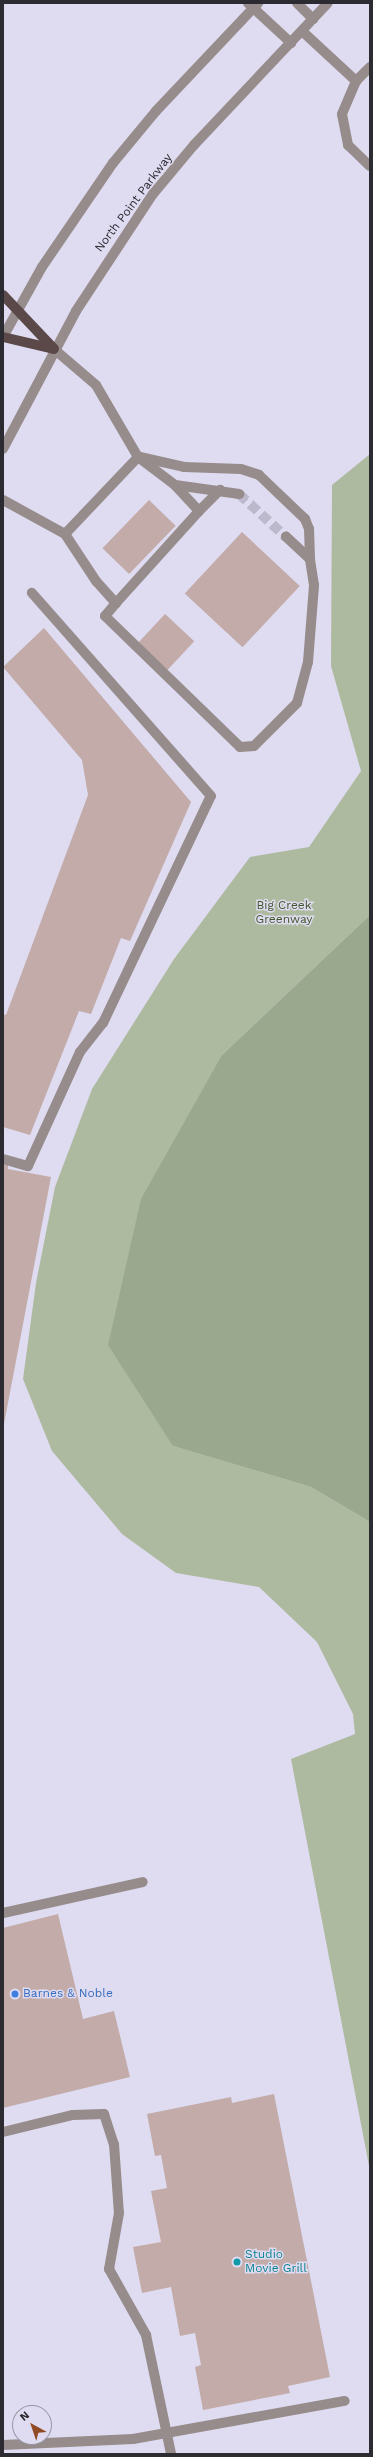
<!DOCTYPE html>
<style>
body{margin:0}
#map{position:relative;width:373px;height:2457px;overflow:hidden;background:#dfdcf1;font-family:"Work Sans",sans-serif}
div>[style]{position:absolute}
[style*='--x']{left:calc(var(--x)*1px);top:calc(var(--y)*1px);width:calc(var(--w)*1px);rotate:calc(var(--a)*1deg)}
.green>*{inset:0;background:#adbaa0}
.forest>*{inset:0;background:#9aa88d}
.building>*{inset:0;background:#c2aba8;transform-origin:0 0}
.minor-tunnel>*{height:10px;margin-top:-5px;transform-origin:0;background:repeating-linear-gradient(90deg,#bbb9cb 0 10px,transparent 0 15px)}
.minor>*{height:10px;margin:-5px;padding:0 5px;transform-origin:5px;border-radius:5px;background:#978c8c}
.major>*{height:10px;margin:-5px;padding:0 5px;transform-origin:5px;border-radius:5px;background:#5b4949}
.dots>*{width:11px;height:11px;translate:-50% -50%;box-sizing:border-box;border:2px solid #dfdcf1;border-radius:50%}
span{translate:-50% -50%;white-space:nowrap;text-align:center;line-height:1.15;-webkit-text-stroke:3px #dfdcf1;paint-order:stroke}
.street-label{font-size:12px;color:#2c2b32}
.park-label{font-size:12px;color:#43572c}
.shop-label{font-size:12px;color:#366cbe}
.left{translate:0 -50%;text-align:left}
.culture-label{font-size:12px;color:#0d838f}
.frame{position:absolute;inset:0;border:4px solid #2c2b32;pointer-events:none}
.north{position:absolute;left:12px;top:2405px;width:40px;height:40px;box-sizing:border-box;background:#dfdcf1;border:1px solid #9795a5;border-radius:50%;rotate:320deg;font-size:11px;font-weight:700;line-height:16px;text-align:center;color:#2c2b32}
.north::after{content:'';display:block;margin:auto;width:14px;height:18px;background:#924c25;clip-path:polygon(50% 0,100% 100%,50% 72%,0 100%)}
</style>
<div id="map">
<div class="green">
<div style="clip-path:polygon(370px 454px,370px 915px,222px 1055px,173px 1446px,311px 1487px,370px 1522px,370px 2171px,291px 1759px,355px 1734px,353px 1714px,317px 1642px,259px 1587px,176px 1573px,122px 1534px,52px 1451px,23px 1379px,36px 1283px,55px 1187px,92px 1089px,174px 959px,250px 857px,309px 847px,361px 771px,331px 666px,332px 485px)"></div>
</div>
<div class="forest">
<div style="clip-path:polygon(370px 915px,370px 1522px,311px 1487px,173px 1446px,108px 1345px,141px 1199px,222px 1055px)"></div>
</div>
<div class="building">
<div style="left:149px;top:500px;width:37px;height:67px;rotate:44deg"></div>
<div style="left:242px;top:532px;width:79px;height:84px;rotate:43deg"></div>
<div style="left:165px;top:614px;width:40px;height:40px;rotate:43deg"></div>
<div style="clip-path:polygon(44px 628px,191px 802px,130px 941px,121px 938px,91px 1014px,79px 1011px,30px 1135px,3px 1127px,3px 1014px,6px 1015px,88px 795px,82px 760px,3px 667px)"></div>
<div style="clip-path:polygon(3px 1164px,8px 1165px,8px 1169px,51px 1177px,4px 1424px)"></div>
<div style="clip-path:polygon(58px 1914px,83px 2019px,114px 2011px,130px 2077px,3px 2108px,3px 1928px)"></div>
<div style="clip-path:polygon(274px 2094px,330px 2377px,288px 2386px,290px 2393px,203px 2410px,195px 2367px,201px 2365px,195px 2333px,180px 2336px,171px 2287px,142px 2293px,133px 2247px,161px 2242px,151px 2191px,167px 2188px,161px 2155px,155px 2156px,147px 2114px,231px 2097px,232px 2103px)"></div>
</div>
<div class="minor-tunnel">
<div style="--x:239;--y:494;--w:64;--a:42.5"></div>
</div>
<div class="minor">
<div style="--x:248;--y:3;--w:59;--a:42.9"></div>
<div style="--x:297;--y:3;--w:23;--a:45"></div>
<div style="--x:302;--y:31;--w:74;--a:42.8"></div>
<div style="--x:370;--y:67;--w:20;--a:135"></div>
<div style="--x:356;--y:81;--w:36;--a:113"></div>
<div style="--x:342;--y:114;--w:32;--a:79"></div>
<div style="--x:348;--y:145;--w:30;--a:44"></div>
<div style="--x:3;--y:337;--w:80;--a:-60.9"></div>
<div style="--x:42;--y:267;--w:126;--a:-55.7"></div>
<div style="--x:113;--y:163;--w:67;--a:-50.4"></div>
<div style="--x:156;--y:111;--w:149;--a:-46.6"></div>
<div style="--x:3;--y:449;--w:156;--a:-62.1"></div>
<div style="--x:76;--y:311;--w:140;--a:-56.7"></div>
<div style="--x:153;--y:194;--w:64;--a:-50.1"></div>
<div style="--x:194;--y:145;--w:195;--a:-46.7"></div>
<div style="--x:140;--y:457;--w:45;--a:12.8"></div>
<div style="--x:184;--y:467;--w:57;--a:2"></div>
<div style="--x:241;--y:469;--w:19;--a:18"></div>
<div style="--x:259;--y:475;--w:64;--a:43.7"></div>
<div style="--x:305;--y:519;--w:11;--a:68"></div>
<div style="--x:309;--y:529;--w:30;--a:88"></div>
<div style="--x:175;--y:485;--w:65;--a:8"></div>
<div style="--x:3;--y:500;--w:71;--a:28.7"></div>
<div style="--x:65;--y:534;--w:56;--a:56.6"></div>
<div style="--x:96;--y:581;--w:30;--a:48"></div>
<div style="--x:116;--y:603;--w:124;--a:-47.9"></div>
<div style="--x:199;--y:511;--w:35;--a:-133"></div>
<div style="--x:175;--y:485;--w:46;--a:-142.9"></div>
<div style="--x:138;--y:457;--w:83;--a:-120.3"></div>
<div style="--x:96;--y:385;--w:55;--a:-139.4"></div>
<div style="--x:199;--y:511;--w:30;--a:-45"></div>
<div style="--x:65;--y:534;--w:106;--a:-46.5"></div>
<div style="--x:116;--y:603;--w:17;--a:130"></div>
<div style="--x:105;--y:616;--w:188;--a:44.1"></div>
<div style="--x:240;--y:747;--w:14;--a:-4"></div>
<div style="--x:254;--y:746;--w:61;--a:-45"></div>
<div style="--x:297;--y:703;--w:42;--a:-75"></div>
<div style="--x:308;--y:662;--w:77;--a:-85.5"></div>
<div style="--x:314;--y:585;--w:26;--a:-99"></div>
<div style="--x:310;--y:559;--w:33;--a:-137"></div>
<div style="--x:3;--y:1159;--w:26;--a:16"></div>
<div style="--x:28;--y:1166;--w:125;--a:-65.5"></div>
<div style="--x:80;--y:1052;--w:37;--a:-52"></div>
<div style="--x:103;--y:1023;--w:251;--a:-64.6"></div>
<div style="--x:211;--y:796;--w:271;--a:-131.4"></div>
<div style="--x:3;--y:1913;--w:143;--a:-12.5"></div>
<div style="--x:3;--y:2132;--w:72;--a:-13.7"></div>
<div style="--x:73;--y:2115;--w:31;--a:-2"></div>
<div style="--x:104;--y:2114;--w:32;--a:72"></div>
<div style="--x:114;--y:2144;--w:69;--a:85.9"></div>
<div style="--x:119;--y:2213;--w:57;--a:100.1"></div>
<div style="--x:109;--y:2269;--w:76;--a:60.7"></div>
<div style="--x:146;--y:2335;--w:122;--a:78.1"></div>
<div style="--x:3;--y:2445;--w:130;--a:-2.6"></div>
<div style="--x:133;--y:2439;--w:215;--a:-10.2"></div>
</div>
<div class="major">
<div style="--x:3;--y:295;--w:74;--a:46.6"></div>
<div style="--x:3;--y:337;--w:52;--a:13.2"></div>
</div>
<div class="dots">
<div style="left:15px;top:1994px;background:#3f7fe0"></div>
<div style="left:237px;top:2262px;background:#0f9aa8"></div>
</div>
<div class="street-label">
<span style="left:134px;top:203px;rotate:-53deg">North Point Parkway</span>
</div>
<div class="park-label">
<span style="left:284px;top:913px">Big Creek<br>Greenway</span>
</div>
<div class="shop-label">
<span class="left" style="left:23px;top:1994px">Barnes &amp; Noble</span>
</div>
<div class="culture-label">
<span class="left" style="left:245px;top:2262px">Studio<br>Movie Grill</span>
</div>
<div class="frame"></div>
<div class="north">N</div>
</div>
